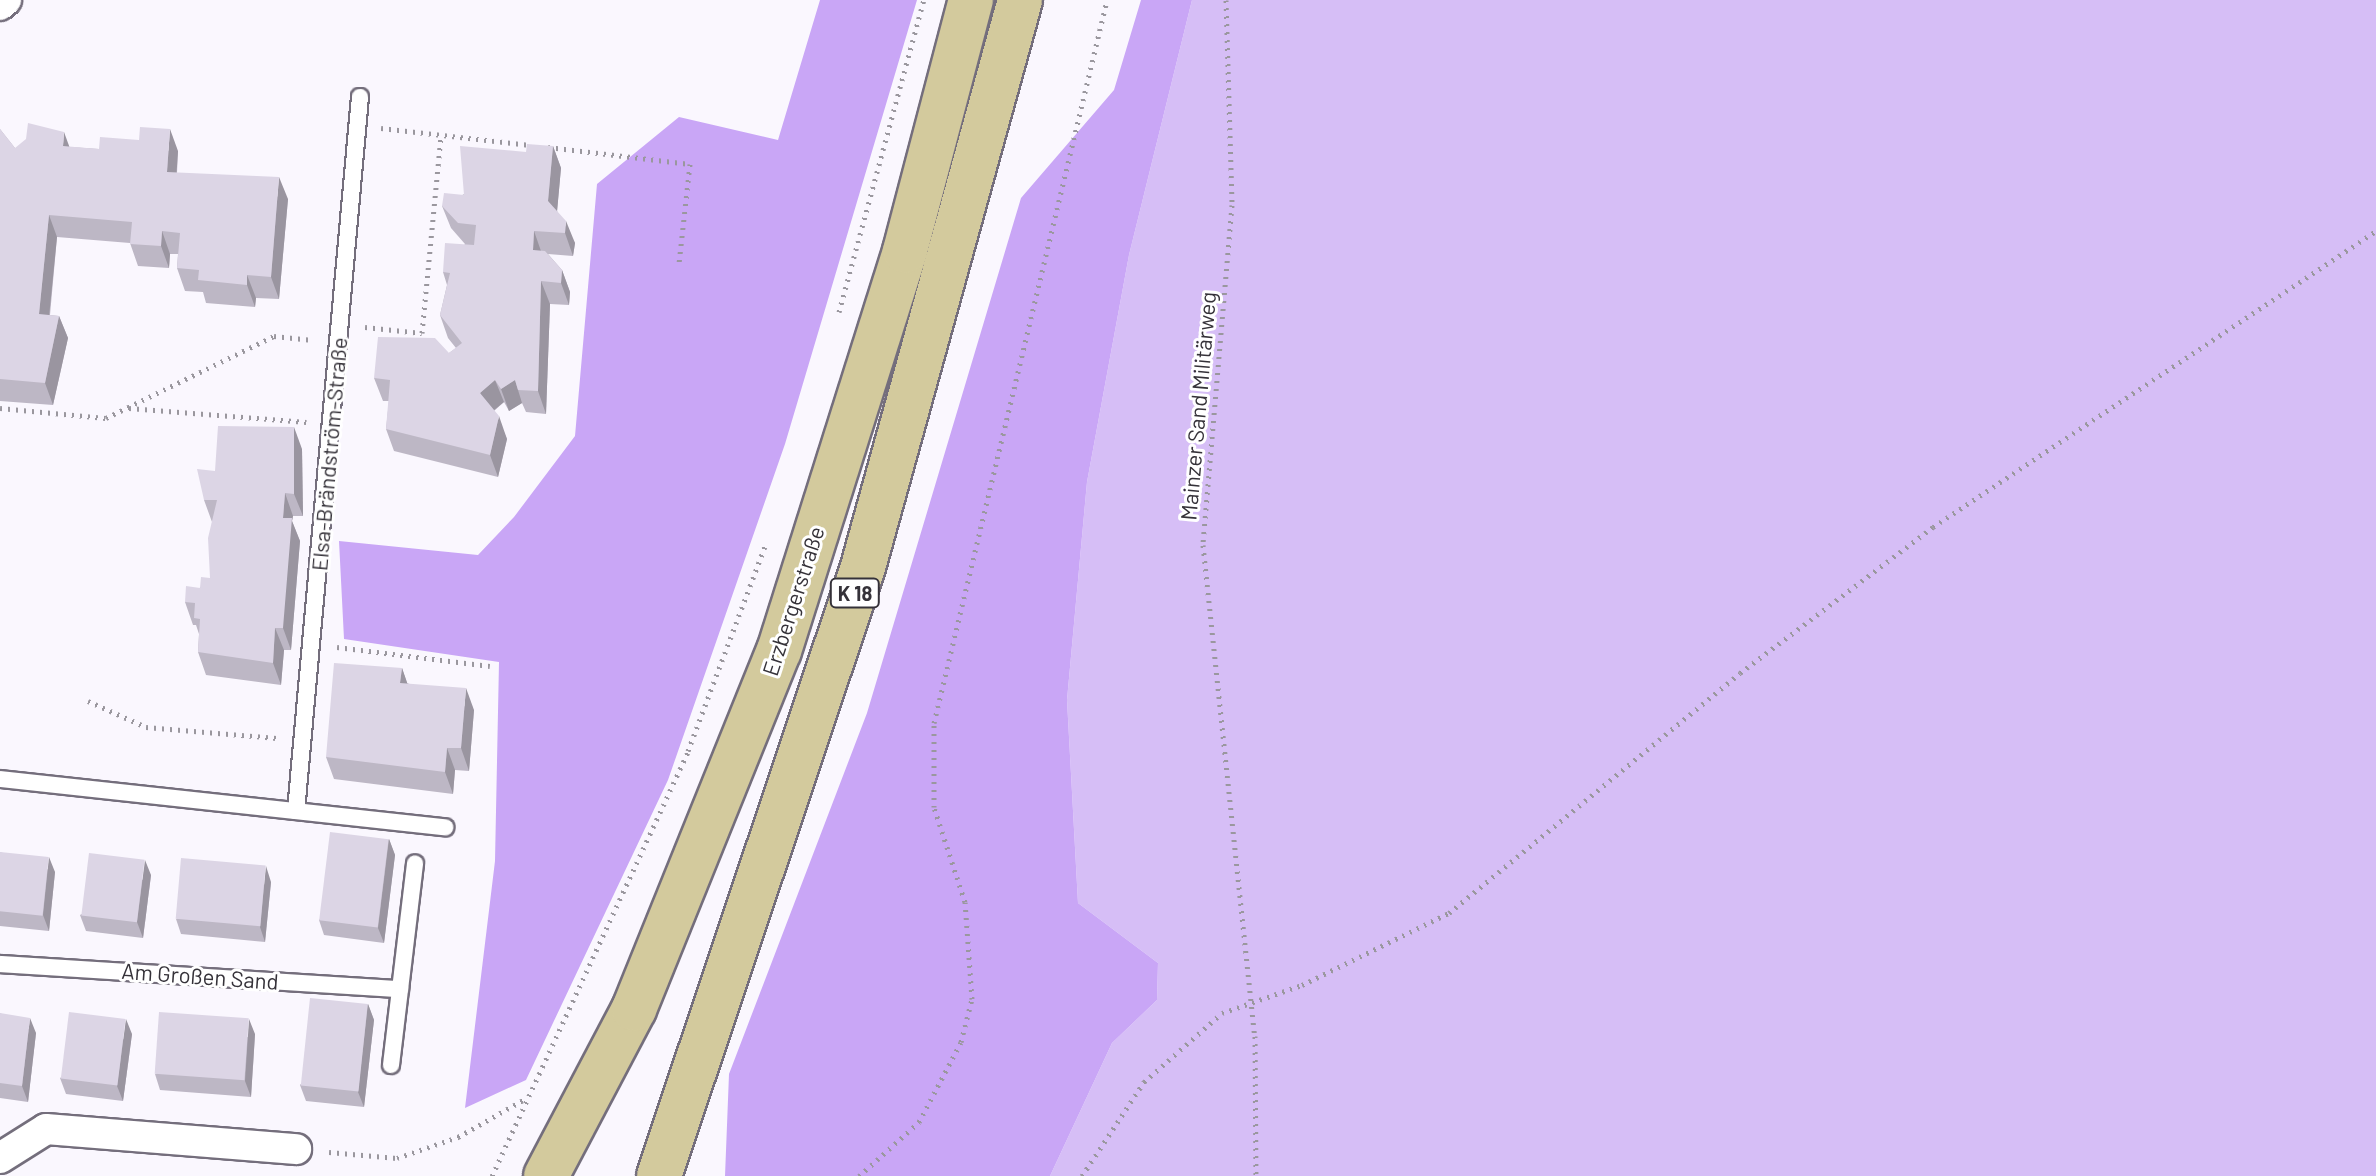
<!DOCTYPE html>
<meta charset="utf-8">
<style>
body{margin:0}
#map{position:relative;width:2376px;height:1176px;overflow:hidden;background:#faf7fe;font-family:Barlow,sans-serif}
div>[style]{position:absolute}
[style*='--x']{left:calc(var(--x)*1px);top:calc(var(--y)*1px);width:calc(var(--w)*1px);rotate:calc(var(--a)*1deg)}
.green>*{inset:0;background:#d6bef6}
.forest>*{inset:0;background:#c9a6f6}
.path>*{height:5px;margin-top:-2.5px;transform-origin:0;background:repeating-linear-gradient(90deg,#9a979e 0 2px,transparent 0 8px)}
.roads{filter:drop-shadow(2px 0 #746e7c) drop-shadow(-2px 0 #746e7c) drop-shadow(0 2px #746e7c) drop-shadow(0 -2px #746e7c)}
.lane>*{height:16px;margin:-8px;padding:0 8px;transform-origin:8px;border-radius:8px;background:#fff}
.street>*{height:30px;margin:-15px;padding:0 15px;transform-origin:15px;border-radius:15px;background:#fff}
.primary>*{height:44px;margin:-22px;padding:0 22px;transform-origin:22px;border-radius:22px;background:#d3ca9d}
.wall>*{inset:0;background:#bdb7c5}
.shaded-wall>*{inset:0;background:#9a95a0}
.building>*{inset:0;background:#dcd5e5;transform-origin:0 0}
span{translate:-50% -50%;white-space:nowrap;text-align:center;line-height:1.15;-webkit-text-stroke:6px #fff;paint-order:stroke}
.shield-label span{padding:2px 6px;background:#fff;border:2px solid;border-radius:6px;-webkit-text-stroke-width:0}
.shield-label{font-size:20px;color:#353239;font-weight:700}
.street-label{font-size:22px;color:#353239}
</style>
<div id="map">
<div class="green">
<div style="clip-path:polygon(1192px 0,2376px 0,2376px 1176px,1050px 1176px,1112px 1043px,1157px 1000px,1158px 963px,1078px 903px,1067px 700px,1087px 482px,1129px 255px)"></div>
</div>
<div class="forest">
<div style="clip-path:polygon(820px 0,917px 0,785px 444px,668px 780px,526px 1080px,465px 1108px,495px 861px,499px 662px,344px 639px,339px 541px,478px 555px,514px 517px,575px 436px,597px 184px,679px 117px,778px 140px)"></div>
<div style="clip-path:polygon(1141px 0,1192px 0,1129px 255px,1087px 482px,1067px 700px,1078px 903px,1158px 963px,1157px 1000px,1112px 1043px,1050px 1176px,725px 1176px,729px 1074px,867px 713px,1021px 198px,1114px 90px)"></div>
</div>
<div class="path">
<div style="--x:1226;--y:0;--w:205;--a:88.3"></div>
<div style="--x:1232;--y:205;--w:341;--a:94.9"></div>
<div style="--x:1203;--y:545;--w:494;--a:84"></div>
<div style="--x:1255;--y:1036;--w:140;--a:89.6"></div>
<div style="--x:381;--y:128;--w:150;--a:6.5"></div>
<div style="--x:548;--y:147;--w:143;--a:6.8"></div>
<div style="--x:690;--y:164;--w:100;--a:96.3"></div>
<div style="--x:839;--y:312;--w:323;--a:-74.8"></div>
<div style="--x:365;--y:327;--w:57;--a:6"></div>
<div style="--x:422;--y:333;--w:199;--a:-84.5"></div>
<div style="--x:0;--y:408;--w:106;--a:5.4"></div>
<div style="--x:106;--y:418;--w:187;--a:-26"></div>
<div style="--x:274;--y:336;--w:39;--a:6"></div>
<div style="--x:129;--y:408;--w:178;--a:4.5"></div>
<div style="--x:337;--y:647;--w:154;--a:7.1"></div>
<div style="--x:88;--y:701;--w:64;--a:24.1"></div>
<div style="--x:146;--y:727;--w:131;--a:4.8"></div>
<div style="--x:329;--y:1152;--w:68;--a:5"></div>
<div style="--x:397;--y:1158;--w:65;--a:-19"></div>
<div style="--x:458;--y:1137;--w:77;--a:-29.6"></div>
<div style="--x:492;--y:1176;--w:468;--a:-65.2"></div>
<div style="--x:688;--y:751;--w:219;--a:-69.4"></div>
<div style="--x:859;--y:1176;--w:81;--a:-42"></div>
<div style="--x:919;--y:1122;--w:90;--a:-62.3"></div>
<div style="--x:961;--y:1042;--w:44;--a:-75.7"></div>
<div style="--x:972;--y:999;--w:97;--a:-94.1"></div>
<div style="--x:965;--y:902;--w:100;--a:-108.1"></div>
<div style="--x:934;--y:807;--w:84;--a:-90"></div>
<div style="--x:934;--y:723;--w:743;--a:-76.54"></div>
<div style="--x:1082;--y:1176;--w:113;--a:-56.6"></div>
<div style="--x:1144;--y:1082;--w:104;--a:-41.5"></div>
<div style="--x:1222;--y:1013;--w:85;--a:-19.3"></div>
<div style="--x:1302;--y:985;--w:164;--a:-26.1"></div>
<div style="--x:1449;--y:913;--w:377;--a:-39.5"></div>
<div style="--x:1740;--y:673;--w:242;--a:-37.1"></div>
<div style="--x:1933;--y:527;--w:533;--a:-33.75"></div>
</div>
<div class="roads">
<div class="lane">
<div style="--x:0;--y:779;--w:448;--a:6.2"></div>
<div style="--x:296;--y:811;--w:717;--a:-84.88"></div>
<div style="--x:0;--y:964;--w:401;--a:3.6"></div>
<div style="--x:391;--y:1065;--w:203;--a:-83.2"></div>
</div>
<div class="street">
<div style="--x:0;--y:5;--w:8;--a:-40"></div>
<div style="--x:0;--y:1158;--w:54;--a:-32.2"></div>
<div style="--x:46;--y:1129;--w:251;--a:4.6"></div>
</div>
<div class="primary">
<div style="--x:546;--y:1176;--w:189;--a:-62.2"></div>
<div style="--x:634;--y:1009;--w:386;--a:-68"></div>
<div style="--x:779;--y:651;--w:419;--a:-72.5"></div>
<div style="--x:905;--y:251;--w:260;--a:-75.3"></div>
<div style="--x:659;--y:1176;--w:642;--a:-71.48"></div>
<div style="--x:863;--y:567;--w:588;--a:-74.52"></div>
</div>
</div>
<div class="wall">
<div style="clip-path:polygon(0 129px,15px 148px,70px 147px,99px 149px,178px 151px,177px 173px,288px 199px,279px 299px,256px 298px,255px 307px,206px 303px,203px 292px,185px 291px,177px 268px,178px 254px,170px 254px,169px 268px,138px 266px,130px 243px,57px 237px,50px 315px,59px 316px,68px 338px,53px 405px,0 401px)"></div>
<div style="clip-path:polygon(553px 146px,561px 168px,557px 211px,575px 243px,573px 256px,548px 254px,562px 270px,570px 292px,569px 305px,550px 304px,546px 414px,526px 412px,522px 403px,509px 411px,504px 402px,494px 411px,507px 439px,498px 477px,394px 451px,386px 429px,389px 401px,383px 401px,374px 378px,449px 353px,456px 348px,448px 338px,440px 315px,447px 285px,443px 272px,465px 244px,451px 228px,442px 206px)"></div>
<div style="clip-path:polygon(302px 449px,303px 516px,293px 516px,292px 521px,300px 541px,291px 650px,284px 650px,281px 685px,206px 675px,198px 652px,199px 634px,196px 625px,193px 625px,185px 602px,210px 578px,212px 522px,204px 500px,215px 471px)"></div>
<div style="clip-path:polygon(402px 668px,407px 683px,474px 710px,469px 771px,455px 770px,453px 794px,334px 779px,326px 757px)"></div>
<div style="clip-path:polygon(389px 839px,395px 855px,384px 943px,324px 935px,319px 920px)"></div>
<div style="clip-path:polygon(0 852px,55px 872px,49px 931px,0 926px)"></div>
<div style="clip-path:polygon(151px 875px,143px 938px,86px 931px,80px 915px)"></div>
<div style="clip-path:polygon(271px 882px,265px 942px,181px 934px,176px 919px)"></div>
<div style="clip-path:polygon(368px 1004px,374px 1020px,364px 1107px,306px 1101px,300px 1085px)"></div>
<div style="clip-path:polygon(0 1013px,36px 1033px,28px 1102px,0 1098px)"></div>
<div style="clip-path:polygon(132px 1034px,123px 1101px,66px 1094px,60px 1078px)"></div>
<div style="clip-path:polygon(255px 1034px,251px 1097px,160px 1090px,155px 1074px)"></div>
</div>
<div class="shaded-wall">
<div style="clip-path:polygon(170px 129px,178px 151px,175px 195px,167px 172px)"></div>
<div style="clip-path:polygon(64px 132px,72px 154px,63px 146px)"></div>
<div style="clip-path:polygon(553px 146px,561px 168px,556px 223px,548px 201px)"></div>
<div style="clip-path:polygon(279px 177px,288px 199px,279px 299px,271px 277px)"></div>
<div style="clip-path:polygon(49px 215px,57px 237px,47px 337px,39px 314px)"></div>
<div style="clip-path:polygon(566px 221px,575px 243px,573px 256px,565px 233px)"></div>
<div style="clip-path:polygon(162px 231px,170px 254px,169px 268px,161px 246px)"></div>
<div style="clip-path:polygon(534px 231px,542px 254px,533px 250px)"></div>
<div style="clip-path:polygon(562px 270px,570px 292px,569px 305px,561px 283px)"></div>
<div style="clip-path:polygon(247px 275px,256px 298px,255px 307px,247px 285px)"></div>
<div style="clip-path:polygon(541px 281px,550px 304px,546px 414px,538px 391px)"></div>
<div style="clip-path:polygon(59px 316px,68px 338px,53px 405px,45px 383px)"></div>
<div style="clip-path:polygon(495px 380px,504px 402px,488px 415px,480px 393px)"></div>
<div style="clip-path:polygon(515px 380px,522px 403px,509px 411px,501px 389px)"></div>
<div style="clip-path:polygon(499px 416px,507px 439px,498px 477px,490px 455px)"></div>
<div style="clip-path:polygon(294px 427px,302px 449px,303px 516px,294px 494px)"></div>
<div style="clip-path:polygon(285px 493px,293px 516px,292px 521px,300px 541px,291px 650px,283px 628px,283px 518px)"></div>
<div style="clip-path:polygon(275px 628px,284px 650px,281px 685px,273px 663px)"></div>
<div style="clip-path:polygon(402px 668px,410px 691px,400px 683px)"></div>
<div style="clip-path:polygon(466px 688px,474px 710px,469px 771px,461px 748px)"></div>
<div style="clip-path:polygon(447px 748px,455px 770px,453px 794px,445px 772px)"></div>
<div style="clip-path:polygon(389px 839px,395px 855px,384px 943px,378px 928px)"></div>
<div style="clip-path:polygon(49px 857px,55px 872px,49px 931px,43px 915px)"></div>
<div style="clip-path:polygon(145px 860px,151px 875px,143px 938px,137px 922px)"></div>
<div style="clip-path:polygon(266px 866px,271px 882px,265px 942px,260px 927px)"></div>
<div style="clip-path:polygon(368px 1004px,374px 1020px,364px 1107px,358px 1092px)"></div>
<div style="clip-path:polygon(30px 1018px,36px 1033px,28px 1102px,22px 1086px)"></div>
<div style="clip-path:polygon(126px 1019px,132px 1034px,123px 1101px,117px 1086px)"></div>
<div style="clip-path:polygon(249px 1019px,255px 1034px,251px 1097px,245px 1081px)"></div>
</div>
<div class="building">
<div style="clip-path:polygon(28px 123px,64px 132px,63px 146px,99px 149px,100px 137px,139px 140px,140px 127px,170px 129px,167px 172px,279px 177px,271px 277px,247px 275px,247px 285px,198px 280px,199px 270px,177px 268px,180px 233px,162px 231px,161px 246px,130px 244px,132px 222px,49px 215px,39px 314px,59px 316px,45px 383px,0 379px,0 129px,15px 148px,26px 139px)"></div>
<div style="clip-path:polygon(527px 144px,553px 146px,548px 201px,566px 221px,565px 233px,534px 231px,533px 250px,545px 251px,562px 270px,561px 283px,541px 281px,538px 391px,518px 390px,515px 380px,501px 389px,495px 380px,480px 393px,499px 416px,490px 455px,386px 429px,390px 380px,374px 378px,378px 337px,435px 338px,449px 353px,462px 343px,440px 315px,450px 273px,443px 272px,445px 243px,474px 245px,476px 225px,458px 223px,442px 206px,444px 193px,464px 195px,460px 146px,526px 152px)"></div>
<div style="clip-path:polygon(218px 426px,294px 427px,294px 494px,285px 493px,283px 518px,292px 518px,283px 628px,275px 628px,273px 663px,198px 652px,200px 619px,194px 618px,195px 603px,185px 602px,186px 586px,200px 588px,201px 577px,210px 578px,208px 538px,217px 500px,204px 500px,197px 469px,215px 471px)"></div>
<div style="clip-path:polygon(334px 663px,402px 668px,400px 683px,466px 688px,461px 748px,447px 748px,445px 772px,326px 757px)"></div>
<div style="left:330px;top:832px;width:59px;height:89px;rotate:7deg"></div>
<div style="left:0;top:852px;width:49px;height:59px;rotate:6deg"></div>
<div style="left:89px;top:853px;width:56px;height:63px;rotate:7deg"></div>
<div style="left:181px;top:858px;width:85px;height:61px;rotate:5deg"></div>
<div style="left:310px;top:998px;width:58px;height:88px;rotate:6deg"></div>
<div style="left:69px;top:1012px;width:57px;height:67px;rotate:7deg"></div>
<div style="left:159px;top:1012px;width:90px;height:62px;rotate:4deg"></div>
<div style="clip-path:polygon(0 1013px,30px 1018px,22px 1086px,0 1083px)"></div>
</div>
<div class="shield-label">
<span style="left:855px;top:593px">K 18</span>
</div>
<div class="street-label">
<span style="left:1198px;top:406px;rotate:-85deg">Mainzer Sand Militärweg</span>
<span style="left:329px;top:454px;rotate:-85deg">Elsa-Brändström-Straße</span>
<span style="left:793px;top:601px;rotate:-72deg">Erzbergerstraße</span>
<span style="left:200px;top:976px;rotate:4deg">Am Großen Sand</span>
</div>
</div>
